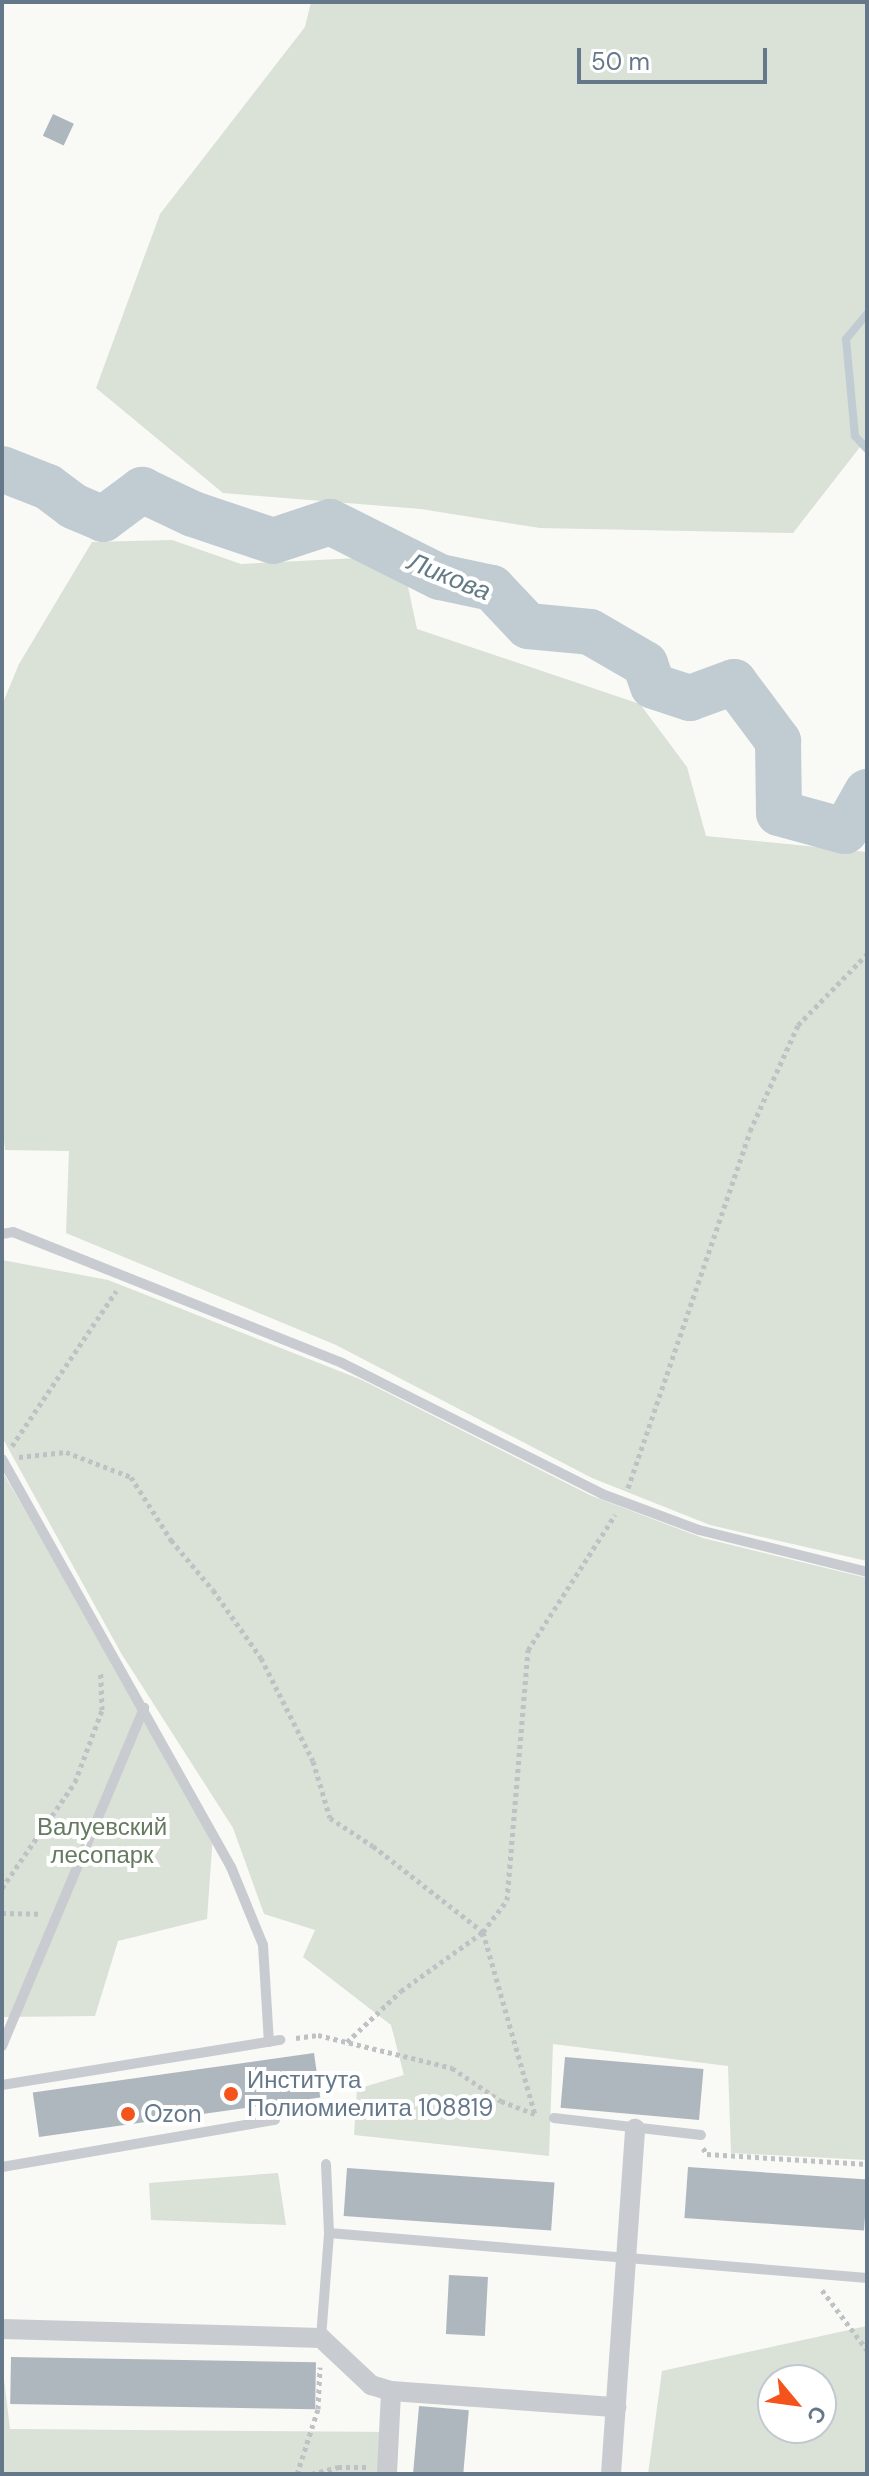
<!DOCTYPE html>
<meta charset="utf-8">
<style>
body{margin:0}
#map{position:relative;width:869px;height:2476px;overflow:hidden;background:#f9f9f6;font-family:"DM Sans",sans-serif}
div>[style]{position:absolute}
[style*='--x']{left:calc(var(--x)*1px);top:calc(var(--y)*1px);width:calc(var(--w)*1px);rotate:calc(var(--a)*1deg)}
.green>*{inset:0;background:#dae1d6}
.stream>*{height:8px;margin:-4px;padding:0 4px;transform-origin:4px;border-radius:4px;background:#c1ccd2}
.river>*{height:46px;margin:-23px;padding:0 23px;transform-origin:23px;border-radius:23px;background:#c1ccd2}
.building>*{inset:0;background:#aeb7be;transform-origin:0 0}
.path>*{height:5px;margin-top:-2.5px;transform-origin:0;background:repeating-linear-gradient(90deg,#bfc2c4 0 4px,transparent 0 8px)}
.service>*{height:10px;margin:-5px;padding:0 5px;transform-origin:5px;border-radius:5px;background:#c8ccd0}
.minor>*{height:20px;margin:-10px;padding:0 10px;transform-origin:10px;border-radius:10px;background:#c8ccd0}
.dots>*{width:22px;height:22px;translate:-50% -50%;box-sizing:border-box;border:4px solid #fff;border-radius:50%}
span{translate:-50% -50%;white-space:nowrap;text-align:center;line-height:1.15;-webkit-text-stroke:8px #fff;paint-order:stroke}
.park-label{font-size:24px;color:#657a60}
.poi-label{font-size:24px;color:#65788a}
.left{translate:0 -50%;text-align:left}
.water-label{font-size:26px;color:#617a85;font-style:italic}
.frame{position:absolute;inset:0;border:4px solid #65788a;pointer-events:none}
.north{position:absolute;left:757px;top:2364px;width:80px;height:80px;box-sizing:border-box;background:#fff;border:2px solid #c1c9d0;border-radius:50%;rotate:119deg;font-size:22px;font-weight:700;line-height:32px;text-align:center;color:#65788a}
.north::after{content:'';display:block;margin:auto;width:28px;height:36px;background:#f4531b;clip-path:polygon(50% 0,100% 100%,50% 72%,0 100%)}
.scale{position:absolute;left:577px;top:48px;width:190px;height:36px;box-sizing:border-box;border:4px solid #65788a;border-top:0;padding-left:10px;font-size:24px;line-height:28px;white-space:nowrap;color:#65788a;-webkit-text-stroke:6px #fff;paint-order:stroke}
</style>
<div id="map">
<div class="green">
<div style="clip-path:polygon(311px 2px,867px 2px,867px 438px,793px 533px,540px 528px,421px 509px,223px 493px,96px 388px,160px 214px,305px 27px)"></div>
<div style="clip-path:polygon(172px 540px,241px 564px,359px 558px,407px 582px,417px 629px,640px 704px,687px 767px,706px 836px,867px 852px,867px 1561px,710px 1525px,592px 1478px,336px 1345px,66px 1233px,69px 1151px,5px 1150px,2px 1116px,2px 705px,19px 664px,92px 542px)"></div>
<div style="clip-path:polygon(2px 1260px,108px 1280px,362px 1380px,592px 1496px,703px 1538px,867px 1578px,867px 2160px,731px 2153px,728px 2066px,553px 2044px,549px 2156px,354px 2135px,357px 2089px,404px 2075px,391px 2025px,303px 1957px,315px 1930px,264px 1914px,233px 1828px,121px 1653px,2px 1437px)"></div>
<div style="clip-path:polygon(2px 1471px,213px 1834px,207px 1919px,118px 1941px,95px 2016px,2px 2017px)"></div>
<div style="clip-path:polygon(278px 2173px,286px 2225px,151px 2220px,149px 2183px)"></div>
<div style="clip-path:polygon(evenodd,867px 2326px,867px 2474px,648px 2474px,662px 2371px,867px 2326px,773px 2380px,821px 2380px,821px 2428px,773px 2428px,773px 2380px)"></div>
<div style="clip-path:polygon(2px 2363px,10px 2429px,393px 2432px,391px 2474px,2px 2474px)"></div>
</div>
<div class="stream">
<div style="--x:867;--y:314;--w:33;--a:130"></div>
<div style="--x:846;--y:339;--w:97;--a:84.7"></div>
<div style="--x:855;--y:436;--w:18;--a:47"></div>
</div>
<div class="river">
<div style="--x:2;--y:469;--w:49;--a:21.4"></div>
<div style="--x:48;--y:487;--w:31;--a:37"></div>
<div style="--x:73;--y:506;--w:33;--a:23"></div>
<div style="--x:103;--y:519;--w:49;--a:-36.6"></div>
<div style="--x:142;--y:490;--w:56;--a:25.2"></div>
<div style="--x:193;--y:514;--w:84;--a:18.6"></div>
<div style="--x:273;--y:541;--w:60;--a:-18.4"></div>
<div style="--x:330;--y:522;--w:123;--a:26.6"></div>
<div style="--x:440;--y:577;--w:53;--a:11.9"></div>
<div style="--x:492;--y:588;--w:52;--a:46.5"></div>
<div style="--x:528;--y:626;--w:62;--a:5.5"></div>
<div style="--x:590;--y:632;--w:64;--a:30.2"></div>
<div style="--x:645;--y:664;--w:23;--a:70"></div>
<div style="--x:653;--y:686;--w:39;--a:18"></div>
<div style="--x:690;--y:698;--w:47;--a:-20"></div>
<div style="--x:734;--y:682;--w:74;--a:53.3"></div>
<div style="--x:778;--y:741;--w:72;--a:89.2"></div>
<div style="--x:779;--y:813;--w:68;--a:15.3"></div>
<div style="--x:845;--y:831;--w:45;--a:-60.6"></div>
</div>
<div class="building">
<div style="left:53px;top:114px;width:23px;height:24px;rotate:25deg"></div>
<div style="left:314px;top:2053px;width:45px;height:284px;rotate:82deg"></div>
<div style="left:565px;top:2057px;width:139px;height:51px;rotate:5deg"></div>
<div style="left:688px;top:2167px;width:180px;height:51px;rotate:4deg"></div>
<div style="left:347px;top:2168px;width:208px;height:48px;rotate:4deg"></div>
<div style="left:449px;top:2275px;width:39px;height:59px;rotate:3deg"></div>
<div style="left:11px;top:2357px;width:305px;height:47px;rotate:1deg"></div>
<div style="left:419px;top:2406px;width:50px;height:68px;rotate:5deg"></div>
</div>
<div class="path">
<div style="--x:12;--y:1446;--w:187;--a:-56.1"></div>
<div style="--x:19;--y:1457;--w:47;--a:-6.1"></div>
<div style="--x:66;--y:1452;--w:70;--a:21"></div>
<div style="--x:131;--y:1477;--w:75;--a:57.6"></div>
<div style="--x:171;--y:1540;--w:65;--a:50"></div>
<div style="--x:213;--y:1590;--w:83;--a:54.8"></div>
<div style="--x:261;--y:1658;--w:115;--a:63.2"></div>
<div style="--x:313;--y:1761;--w:59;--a:73.4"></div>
<div style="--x:330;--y:1818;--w:51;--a:33.1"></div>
<div style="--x:373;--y:1846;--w:140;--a:38"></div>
<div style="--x:483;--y:1932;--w:189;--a:74.1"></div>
<div style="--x:628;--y:1488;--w:377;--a:-71.1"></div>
<div style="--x:750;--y:1131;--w:116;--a:-65.6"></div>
<div style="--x:798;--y:1025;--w:99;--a:-45.8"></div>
<div style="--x:2;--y:1888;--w:129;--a:-55.4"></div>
<div style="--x:75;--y:1782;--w:77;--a:-69.4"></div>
<div style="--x:102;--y:1710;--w:37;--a:-92"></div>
<div style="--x:2;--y:1913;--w:39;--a:1"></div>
<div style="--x:296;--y:2038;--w:22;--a:-8"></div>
<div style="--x:318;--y:2035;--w:138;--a:13.8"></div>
<div style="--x:452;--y:2068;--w:59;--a:34"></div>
<div style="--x:501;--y:2101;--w:39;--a:21"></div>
<div style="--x:347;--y:2042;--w:74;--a:-43.4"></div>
<div style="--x:401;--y:1991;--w:101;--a:-35.7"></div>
<div style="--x:483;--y:1932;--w:40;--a:-53"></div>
<div style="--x:507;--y:1900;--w:251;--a:-85.2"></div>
<div style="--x:528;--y:1650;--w:161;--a:-57.2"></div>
<div style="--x:703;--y:2148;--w:7;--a:56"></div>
<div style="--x:707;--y:2154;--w:160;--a:3.6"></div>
<div style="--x:822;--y:2290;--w:75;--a:53.1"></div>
<div style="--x:297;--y:2474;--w:68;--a:-72.1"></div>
<div style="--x:318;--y:2409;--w:42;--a:-87.3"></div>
<div style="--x:312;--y:2474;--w:27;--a:-15"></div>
<div style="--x:338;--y:2467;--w:28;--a:0"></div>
</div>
<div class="service">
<div style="--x:2;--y:1234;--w:11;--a:-10"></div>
<div style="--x:13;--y:1232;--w:354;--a:21.7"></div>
<div style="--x:342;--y:1363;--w:291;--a:26.7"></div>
<div style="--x:602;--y:1494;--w:103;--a:20.4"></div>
<div style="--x:699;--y:1530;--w:173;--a:14"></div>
<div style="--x:2;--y:1459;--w:468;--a:60.7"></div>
<div style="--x:231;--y:1867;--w:84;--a:67.7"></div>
<div style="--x:263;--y:1945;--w:97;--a:86.5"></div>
<div style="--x:2;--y:2046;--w:367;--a:-67.2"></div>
<div style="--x:2;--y:2085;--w:282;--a:-9.2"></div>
<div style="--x:554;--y:2118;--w:148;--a:6.6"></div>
<div style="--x:2;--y:2167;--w:277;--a:-9.8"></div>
<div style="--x:329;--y:2233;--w:540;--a:4.78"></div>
<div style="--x:321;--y:2338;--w:105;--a:-85.6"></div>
<div style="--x:329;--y:2233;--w:69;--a:-92.5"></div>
</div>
<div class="minor">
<div style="--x:2;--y:2329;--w:319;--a:1.6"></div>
<div style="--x:321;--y:2338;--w:69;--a:43.2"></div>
<div style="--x:371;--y:2385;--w:21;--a:17"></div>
<div style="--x:391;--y:2391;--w:226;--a:4.1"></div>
<div style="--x:387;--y:2474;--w:83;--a:-87.2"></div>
<div style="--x:611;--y:2474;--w:346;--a:-86"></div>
</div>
<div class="dots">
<div style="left:231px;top:2094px;background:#f4531b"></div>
<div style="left:128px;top:2114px;background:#f4531b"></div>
</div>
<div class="park-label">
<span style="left:102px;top:1841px">Валуевский<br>лесопарк</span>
</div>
<div class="poi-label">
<span class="left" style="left:247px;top:2094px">Института<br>Полиомиелита 108819</span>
<span class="left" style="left:144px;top:2114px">Ozon</span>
</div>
<div class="water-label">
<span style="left:449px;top:577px;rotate:22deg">Ликова</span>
</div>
<div class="frame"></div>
<div class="north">С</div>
<div class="scale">50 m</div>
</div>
